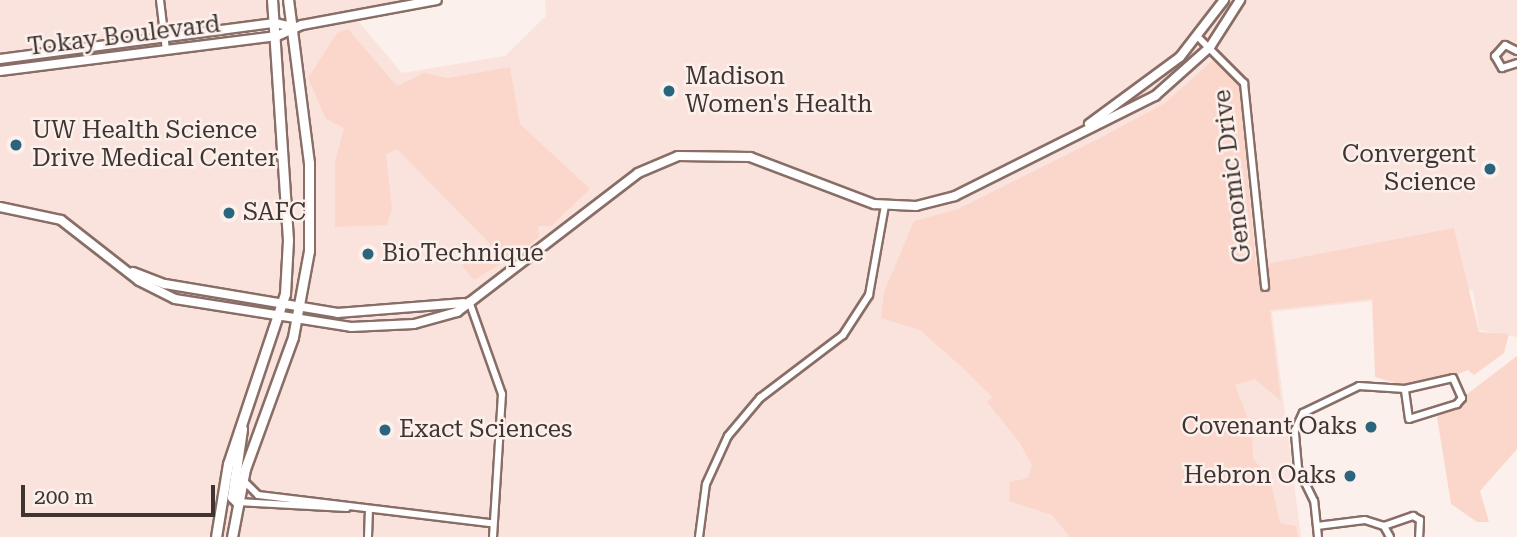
<!DOCTYPE html>
<style>
body{margin:0}
#map{position:relative;width:1517px;height:537px;overflow:hidden;background:#fcf0ec;font-family:"Roboto Serif",serif}
div>[style]{position:absolute}
[style*='--x']{left:calc(var(--x)*1px);top:calc(var(--y)*1px);width:calc(var(--w)*1px);rotate:calc(var(--a)*1deg)}
.built>*{inset:0;background:#fae3dc}
.green>*{inset:0;background:#fbd7cb}
.roads{filter:drop-shadow(2px 0 #886e66) drop-shadow(-2px 0 #886e66) drop-shadow(0 2px #886e66) drop-shadow(0 -2px #886e66)}
.minor>*{height:6px;margin:-3px;padding:0 3px;transform-origin:3px;border-radius:3px;background:#fff}
.tertiary>*{height:8px;margin:-4px;padding:0 4px;transform-origin:4px;border-radius:4px;background:#fff}
.secondary>*{height:9px;margin:-4.5px;padding:0 4.5px;transform-origin:4.5px;border-radius:4.5px;background:#fff}
.dots>*{width:19px;height:19px;translate:-50% -50%;box-sizing:border-box;border:4px solid #fcf0ec;border-radius:50%}
span{translate:-50% -50%;white-space:nowrap;text-align:center;line-height:1.15;-webkit-text-stroke:5px #fcf0ec;paint-order:stroke}
.street-label{font-size:24px;color:#3f3430}
.poi-label{font-size:24px;color:#3f3430}
.left{translate:0 -50%;text-align:left}
.right{translate:-100% -50%;text-align:right}
.scale{position:absolute;left:21px;top:485px;width:194px;height:32px;box-sizing:border-box;border:4px solid #3f3430;border-top:0;padding-left:9px;font-size:21px;line-height:24px;white-space:nowrap;color:#3f3430;-webkit-text-stroke:5px #fcf0ec;paint-order:stroke}
</style>
<div id="map">
<div class="built">
<div style="clip-path:polygon(0 0,272px 0,275px 23px,0 59px)"></div>
<div style="clip-path:polygon(288px 0,437px 0,353px 15px,402px 73px,505px 56px,546px 16px,545px 0,1517px 0,1517px 337px,1479px 330px,1473px 290px,1272px 312px,1301px 537px,0 537px,0 71px,277px 36px,292px 25px)"></div>
</div>
<div class="green">
<div style="clip-path:polygon(348px 29px,397px 86px,424px 73px,448px 78px,510px 67px,520px 124px,590px 189px,551px 226px,538px 226px,539px 237px,525px 249px,474px 280px,462px 266px,490px 244px,397px 149px,386px 154px,392px 208px,387px 225px,335px 227px,335px 162px,344px 128px,326px 119px,308px 78px,337px 33px)"></div>
<div style="clip-path:polygon(1214px 59px,1237px 79px,1240px 92px,1256px 266px,1454px 228px,1479px 332px,1509px 334px,1504px 353px,1474px 375px,1468px 370px,1417px 390px,1375px 377px,1372px 299px,1270px 310px,1281px 401px,1255px 379px,1235px 385px,1252px 429px,1253px 459px,1270px 477px,1280px 523px,1296px 526px,1298px 537px,1070px 537px,1052px 515px,1009px 501px,1010px 482px,1028px 478px,1032px 466px,1020px 443px,987px 402px,992px 397px,963px 368px,920px 330px,881px 318px,884px 292px,914px 221px,958px 209px,1104px 136px,1165px 103px)"></div>
<div style="clip-path:polygon(1517px 356px,1517px 449px,1480px 491px,1489px 522px,1477px 522px,1451px 504px,1437px 417px)"></div>
</div>
<div class="roads">
<div class="minor">
<div style="--x:160;--y:0;--w:50;--a:83.2"></div>
<div style="--x:1199;--y:38;--w:64;--a:45"></div>
<div style="--x:1244;--y:83;--w:205;--a:84.1"></div>
<div style="--x:1517;--y:51;--w:13;--a:-153"></div>
<div style="--x:1505;--y:45;--w:15;--a:132"></div>
<div style="--x:1495;--y:56;--w:14;--a:60"></div>
<div style="--x:1502;--y:68;--w:16;--a:-18"></div>
<div style="--x:469;--y:301;--w:99;--a:70.5"></div>
<div style="--x:502;--y:394;--w:143;--a:93.6"></div>
<div style="--x:1453;--y:378;--w:22;--a:66"></div>
<div style="--x:1462;--y:398;--w:8;--a:130"></div>
<div style="--x:1457;--y:404;--w:50;--a:162.6"></div>
<div style="--x:1409;--y:419;--w:30;--a:-98"></div>
<div style="--x:1405;--y:389;--w:49;--a:-12.9"></div>
<div style="--x:243;--y:480;--w:21;--a:45"></div>
<div style="--x:258;--y:495;--w:235;--a:6.9"></div>
<div style="--x:237;--y:502;--w:110;--a:3.1"></div>
<div style="--x:1317;--y:526;--w:48;--a:-7.1"></div>
<div style="--x:1365;--y:520;--w:20;--a:18"></div>
<div style="--x:368;--y:537;--w:25;--a:-88"></div>
<div style="--x:699;--y:537;--w:53;--a:-82.5"></div>
<div style="--x:706;--y:484;--w:53;--a:-65.4"></div>
<div style="--x:728;--y:436;--w:50;--a:-49.9"></div>
<div style="--x:760;--y:398;--w:104;--a:-37.2"></div>
<div style="--x:843;--y:335;--w:48;--a:-57"></div>
<div style="--x:869;--y:295;--w:91;--a:-79.9"></div>
<div style="--x:1318;--y:537;--w:36;--a:-96"></div>
<div style="--x:1314;--y:501;--w:37;--a:-116"></div>
<div style="--x:1298;--y:468;--w:38;--a:-95"></div>
<div style="--x:1295;--y:430;--w:19;--a:-65"></div>
<div style="--x:1303;--y:413;--w:62;--a:-25.7"></div>
<div style="--x:1359;--y:386;--w:46;--a:3.7"></div>
<div style="--x:1390;--y:537;--w:13;--a:-119"></div>
<div style="--x:1384;--y:526;--w:31;--a:-19"></div>
<div style="--x:1413;--y:516;--w:8;--a:30"></div>
<div style="--x:1420;--y:520;--w:17;--a:93"></div>
</div>
<div class="tertiary">
<div style="--x:0;--y:59;--w:277;--a:-7.5"></div>
<div style="--x:275;--y:23;--w:17;--a:13"></div>
<div style="--x:0;--y:71;--w:279;--a:-7.2"></div>
<div style="--x:277;--y:36;--w:27;--a:-24"></div>
<div style="--x:302;--y:25;--w:137;--a:-10.5"></div>
<div style="--x:1089;--y:124;--w:113;--a:-36.4"></div>
<div style="--x:1180;--y:57;--w:72;--a:-52.3"></div>
<div style="--x:0;--y:207;--w:62;--a:12"></div>
<div style="--x:61;--y:220;--w:99;--a:38"></div>
<div style="--x:139;--y:281;--w:40;--a:26.6"></div>
<div style="--x:175;--y:299;--w:178;--a:9"></div>
<div style="--x:351;--y:327;--w:63;--a:-2.7"></div>
<div style="--x:414;--y:324;--w:45;--a:-15.6"></div>
<div style="--x:457;--y:312;--w:228;--a:-37.5"></div>
<div style="--x:638;--y:173;--w:43;--a:-23"></div>
<div style="--x:678;--y:156;--w:72;--a:0.8"></div>
<div style="--x:750;--y:157;--w:133;--a:20.8"></div>
<div style="--x:874;--y:204;--w:42;--a:2.7"></div>
<div style="--x:916;--y:206;--w:40;--a:-14.4"></div>
<div style="--x:955;--y:196;--w:224;--a:-26.6"></div>
<div style="--x:1155;--y:96;--w:74;--a:-41.7"></div>
<div style="--x:1210;--y:47;--w:56;--a:-57.4"></div>
<div style="--x:133;--y:272;--w:34;--a:21"></div>
<div style="--x:165;--y:284;--w:175;--a:9.5"></div>
<div style="--x:338;--y:313;--w:126;--a:-4.5"></div>
</div>
<div class="secondary">
<div style="--x:237;--y:502;--w:7;--a:-135"></div>
<div style="--x:232;--y:497;--w:69;--a:-81.6"></div>
<div style="--x:216;--y:537;--w:74;--a:-80.7"></div>
<div style="--x:228;--y:464;--w:179;--a:-71.5"></div>
<div style="--x:285;--y:294;--w:54;--a:-86.8"></div>
<div style="--x:288;--y:240;--w:241;--a:-93.8"></div>
<div style="--x:232;--y:537;--w:69;--a:-79.2"></div>
<div style="--x:245;--y:469;--w:140;--a:-70"></div>
<div style="--x:293;--y:337;--w:87;--a:-79.5"></div>
<div style="--x:309;--y:251;--w:88;--a:-90"></div>
<div style="--x:309;--y:163;--w:164;--a:-97.3"></div>
</div>
</div>
<div class="dots">
<div style="left:669px;top:91px;background:#2a647d"></div>
<div style="left:16px;top:145px;background:#2a647d"></div>
<div style="left:1490px;top:169px;background:#2a647d"></div>
<div style="left:229px;top:213px;background:#2a647d"></div>
<div style="left:368px;top:254px;background:#2a647d"></div>
<div style="left:1371px;top:427px;background:#2a647d"></div>
<div style="left:385px;top:430px;background:#2a647d"></div>
<div style="left:1350px;top:476px;background:#2a647d"></div>
</div>
<div class="street-label">
<span style="left:124px;top:36px;rotate:-7deg">Tokay Boulevard</span>
<span style="left:1233px;top:176px;rotate:-97deg">Genomic Drive</span>
</div>
<div class="poi-label">
<span class="left" style="left:685px;top:91px">Madison<br>Women's Health</span>
<span class="left" style="left:32px;top:145px">UW Health Science<br>Drive Medical Center</span>
<span class="right" style="left:1476px;top:169px">Convergent<br>Science</span>
<span class="left" style="left:243px;top:213px">SAFC</span>
<span class="left" style="left:382px;top:254px">BioTechnique</span>
<span class="right" style="left:1357px;top:427px">Covenant Oaks</span>
<span class="left" style="left:399px;top:430px">Exact Sciences</span>
<span class="right" style="left:1336px;top:476px">Hebron Oaks</span>
</div>
<div class="scale">200 m</div>
</div>
